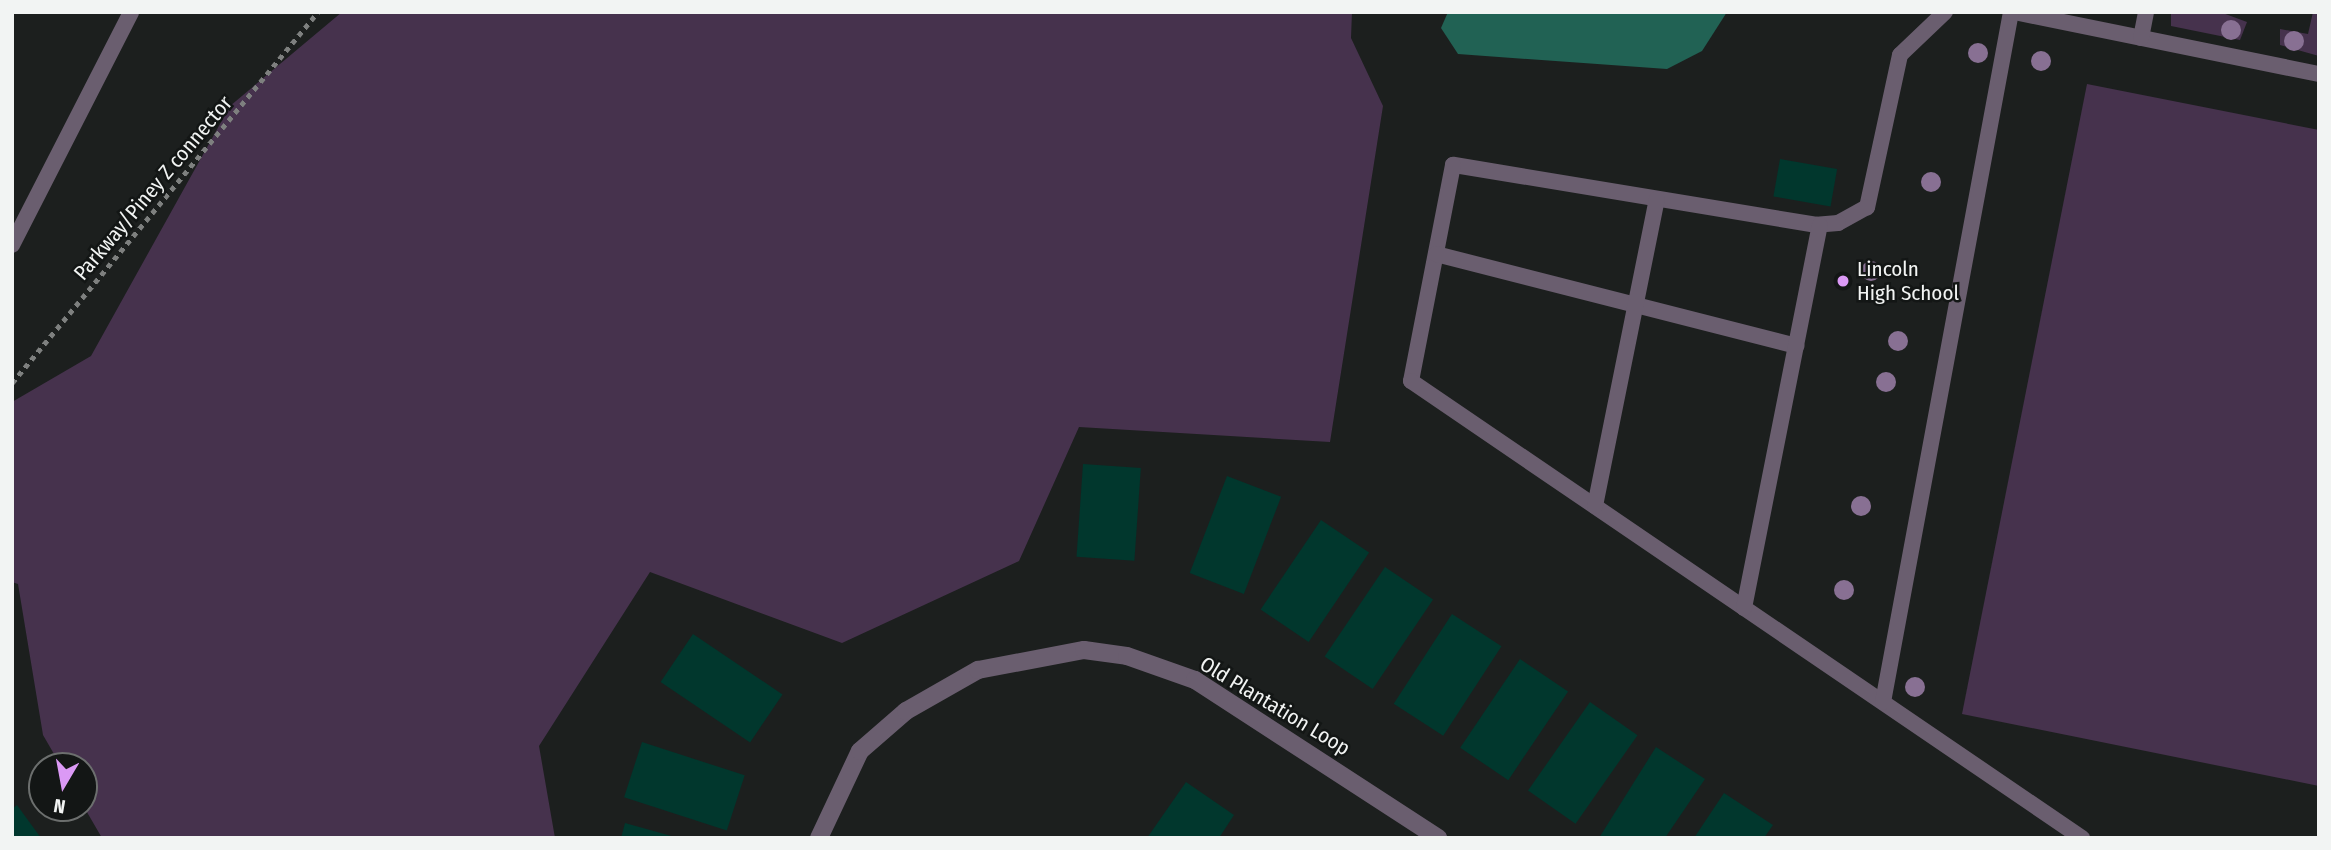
<!DOCTYPE html>
<style>
body{margin:0}
#map{position:relative;width:2331px;height:850px;overflow:hidden;background:#1c1f1e;font-family:"Fira Sans Condensed",sans-serif}
div>[style]{position:absolute}
[style*='--x']{left:calc(var(--x)*1px);top:calc(var(--y)*1px);width:calc(var(--w)*1px);rotate:calc(var(--a)*1deg)}
.green>*{inset:0;background:#46324d}
.water>*{inset:0;background:#216254}
.building>*{inset:0;background:#01372d;transform-origin:0 0}
.path>*{height:4.5px;margin-top:-2.25px;transform-origin:0;background:repeating-linear-gradient(90deg,#7e807f 0 5px,transparent 0 10px)}
.lane>*{height:16px;margin:-8px;padding:0 8px;transform-origin:8px;border-radius:8px;background:#6a5e6f}
.street>*{height:18px;margin:-9px;padding:0 9px;transform-origin:9px;border-radius:9px;background:#6a5e6f}
.trees>*{width:20px;height:20px;margin:-10px;border-radius:50%;background:#887093}
.dots>*{width:19px;height:19px;translate:-50% -50%;box-sizing:border-box;border:4px solid #131615;border-radius:50%}
span{translate:-50% -50%;white-space:nowrap;text-align:center;line-height:1.15;-webkit-text-stroke:5px #131615;paint-order:stroke}
.street-label{font-size:21px;color:#f2f4f3}
.poi-label{font-size:21px;color:#f2f4f3}
.left{translate:0 -50%;text-align:left}
.frame{position:absolute;inset:0;border:14px solid #f2f4f3;pointer-events:none}
.north{position:absolute;left:28px;top:752px;width:70px;height:70px;box-sizing:border-box;background:#131615;border:2px solid #6c6f6e;border-radius:50%;rotate:190deg;font-size:19px;font-weight:700;line-height:28px;text-align:center;color:#f2f4f3}
.north::after{content:'';display:block;margin:auto;width:24px;height:32px;background:#db99f5;clip-path:polygon(50% 0,100% 100%,50% 72%,0 100%)}
</style>
<div id="map">
<div class="green">
<div style="clip-path:polygon(342px 12px,1352px 12px,1351px 38px,1383px 106px,1330px 442px,1079px 427px,1019px 561px,842px 643px,650px 572px,539px 746px,555px 838px,102px 838px,84px 807px,84px 766px,61px 766px,43px 735px,18px 584px,12px 582px,12px 402px,91px 356px,230px 106px)"></div>
<div style="clip-path:polygon(2171px 12px,2220px 12px,2247px 22px,2240px 40px,2171px 26px)"></div>
<div style="clip-path:polygon(2313px 12px,2319px 12px,2319px 56px,2280px 45px,2280px 29px,2308px 34px)"></div>
<div style="clip-path:polygon(2087px 84px,2319px 130px,2319px 786px,1962px 714px)"></div>
</div>
<div class="water">
<div style="clip-path:polygon(1448px 12px,1727px 12px,1702px 51px,1667px 69px,1458px 54px,1441px 28px)"></div>
</div>
<div class="building">
<div style="left:1780px;top:159px;width:58px;height:38px;rotate:10deg"></div>
<div style="left:1083px;top:464px;width:58px;height:93px;rotate:4deg"></div>
<div style="left:1227px;top:476px;width:58px;height:104px;rotate:21deg"></div>
<div style="left:1321px;top:520px;width:58px;height:108px;rotate:34deg"></div>
<div style="left:1385px;top:567px;width:58px;height:108px;rotate:34deg"></div>
<div style="left:1452px;top:614px;width:59px;height:107px;rotate:33deg"></div>
<div style="left:693px;top:634px;width:108px;height:58px;rotate:34deg"></div>
<div style="left:1520px;top:659px;width:58px;height:107px;rotate:34deg"></div>
<div style="left:1590px;top:702px;width:58px;height:108px;rotate:35deg"></div>
<div style="left:642px;top:742px;width:108px;height:58px;rotate:18deg"></div>
<div style="clip-path:polygon(1656px 747px,1705px 779px,1665px 838px,1599px 838px)"></div>
<div style="clip-path:polygon(1186px 782px,1234px 815px,1219px 838px,1147px 838px)"></div>
<div style="clip-path:polygon(1724px 793px,1773px 825px,1764px 838px,1694px 838px)"></div>
<div style="clip-path:polygon(17px 805px,41px 838px,12px 838px,12px 809px)"></div>
<div style="clip-path:polygon(625px 823px,675px 837px,675px 838px,621px 838px)"></div>
</div>
<div class="path">
<div style="--x:12;--y:383;--w:481;--a:-50.5"></div>
</div>
<div class="lane">
<div style="--x:1945;--y:12;--w:62;--a:136.3"></div>
<div style="--x:1900;--y:55;--w:156;--a:102.2"></div>
<div style="--x:1867;--y:207;--w:33;--a:151"></div>
<div style="--x:1838;--y:223;--w:21;--a:175"></div>
<div style="--x:1817;--y:225;--w:369;--a:-170.6"></div>
<div style="--x:1453;--y:165;--w:220;--a:101"></div>
<div style="--x:1411;--y:381;--w:812;--a:34.26"></div>
<div style="--x:2014;--y:12;--w:311;--a:11.5"></div>
<div style="--x:2141;--y:38;--w:26;--a:-79"></div>
<div style="--x:12;--y:245;--w:262;--a:-62.9"></div>
<div style="--x:1436;--y:254;--w:372;--a:14.3"></div>
<div style="--x:1595;--y:506;--w:313;--a:-78.6"></div>
<div style="--x:1744;--y:608;--w:390;--a:-78.8"></div>
<div style="--x:1883;--y:702;--w:702;--a:-79.49"></div>
</div>
<div class="street">
<div style="--x:819;--y:838;--w:96;--a:-64.8"></div>
<div style="--x:860;--y:751;--w:61;--a:-41"></div>
<div style="--x:906;--y:711;--w:83;--a:-29.7"></div>
<div style="--x:978;--y:670;--w:108;--a:-10.7"></div>
<div style="--x:1084;--y:650;--w:43;--a:7.9"></div>
<div style="--x:1127;--y:656;--w:72;--a:19.4"></div>
<div style="--x:1195;--y:680;--w:290;--a:33"></div>
</div>
<div class="trees">
<div style="left:2231px;top:30px"></div>
<div style="left:2294px;top:41px"></div>
<div style="left:1978px;top:53px"></div>
<div style="left:2041px;top:61px"></div>
<div style="left:1931px;top:182px"></div>
<div style="left:1871px;top:271px"></div>
<div style="left:1898px;top:341px"></div>
<div style="left:1886px;top:382px"></div>
<div style="left:1861px;top:506px"></div>
<div style="left:1844px;top:590px"></div>
<div style="left:1915px;top:687px"></div>
</div>
<div class="dots">
<div style="left:1843px;top:281px;background:#db99f5"></div>
</div>
<div class="street-label">
<span style="left:153px;top:188px;rotate:-50deg">Parkway/Piney Z connector</span>
<span style="left:1275px;top:706px;rotate:31deg">Old Plantation Loop</span>
</div>
<div class="poi-label">
<span class="left" style="left:1857px;top:281px">Lincoln<br>High School</span>
</div>
<div class="frame"></div>
<div class="north">N</div>
</div>
